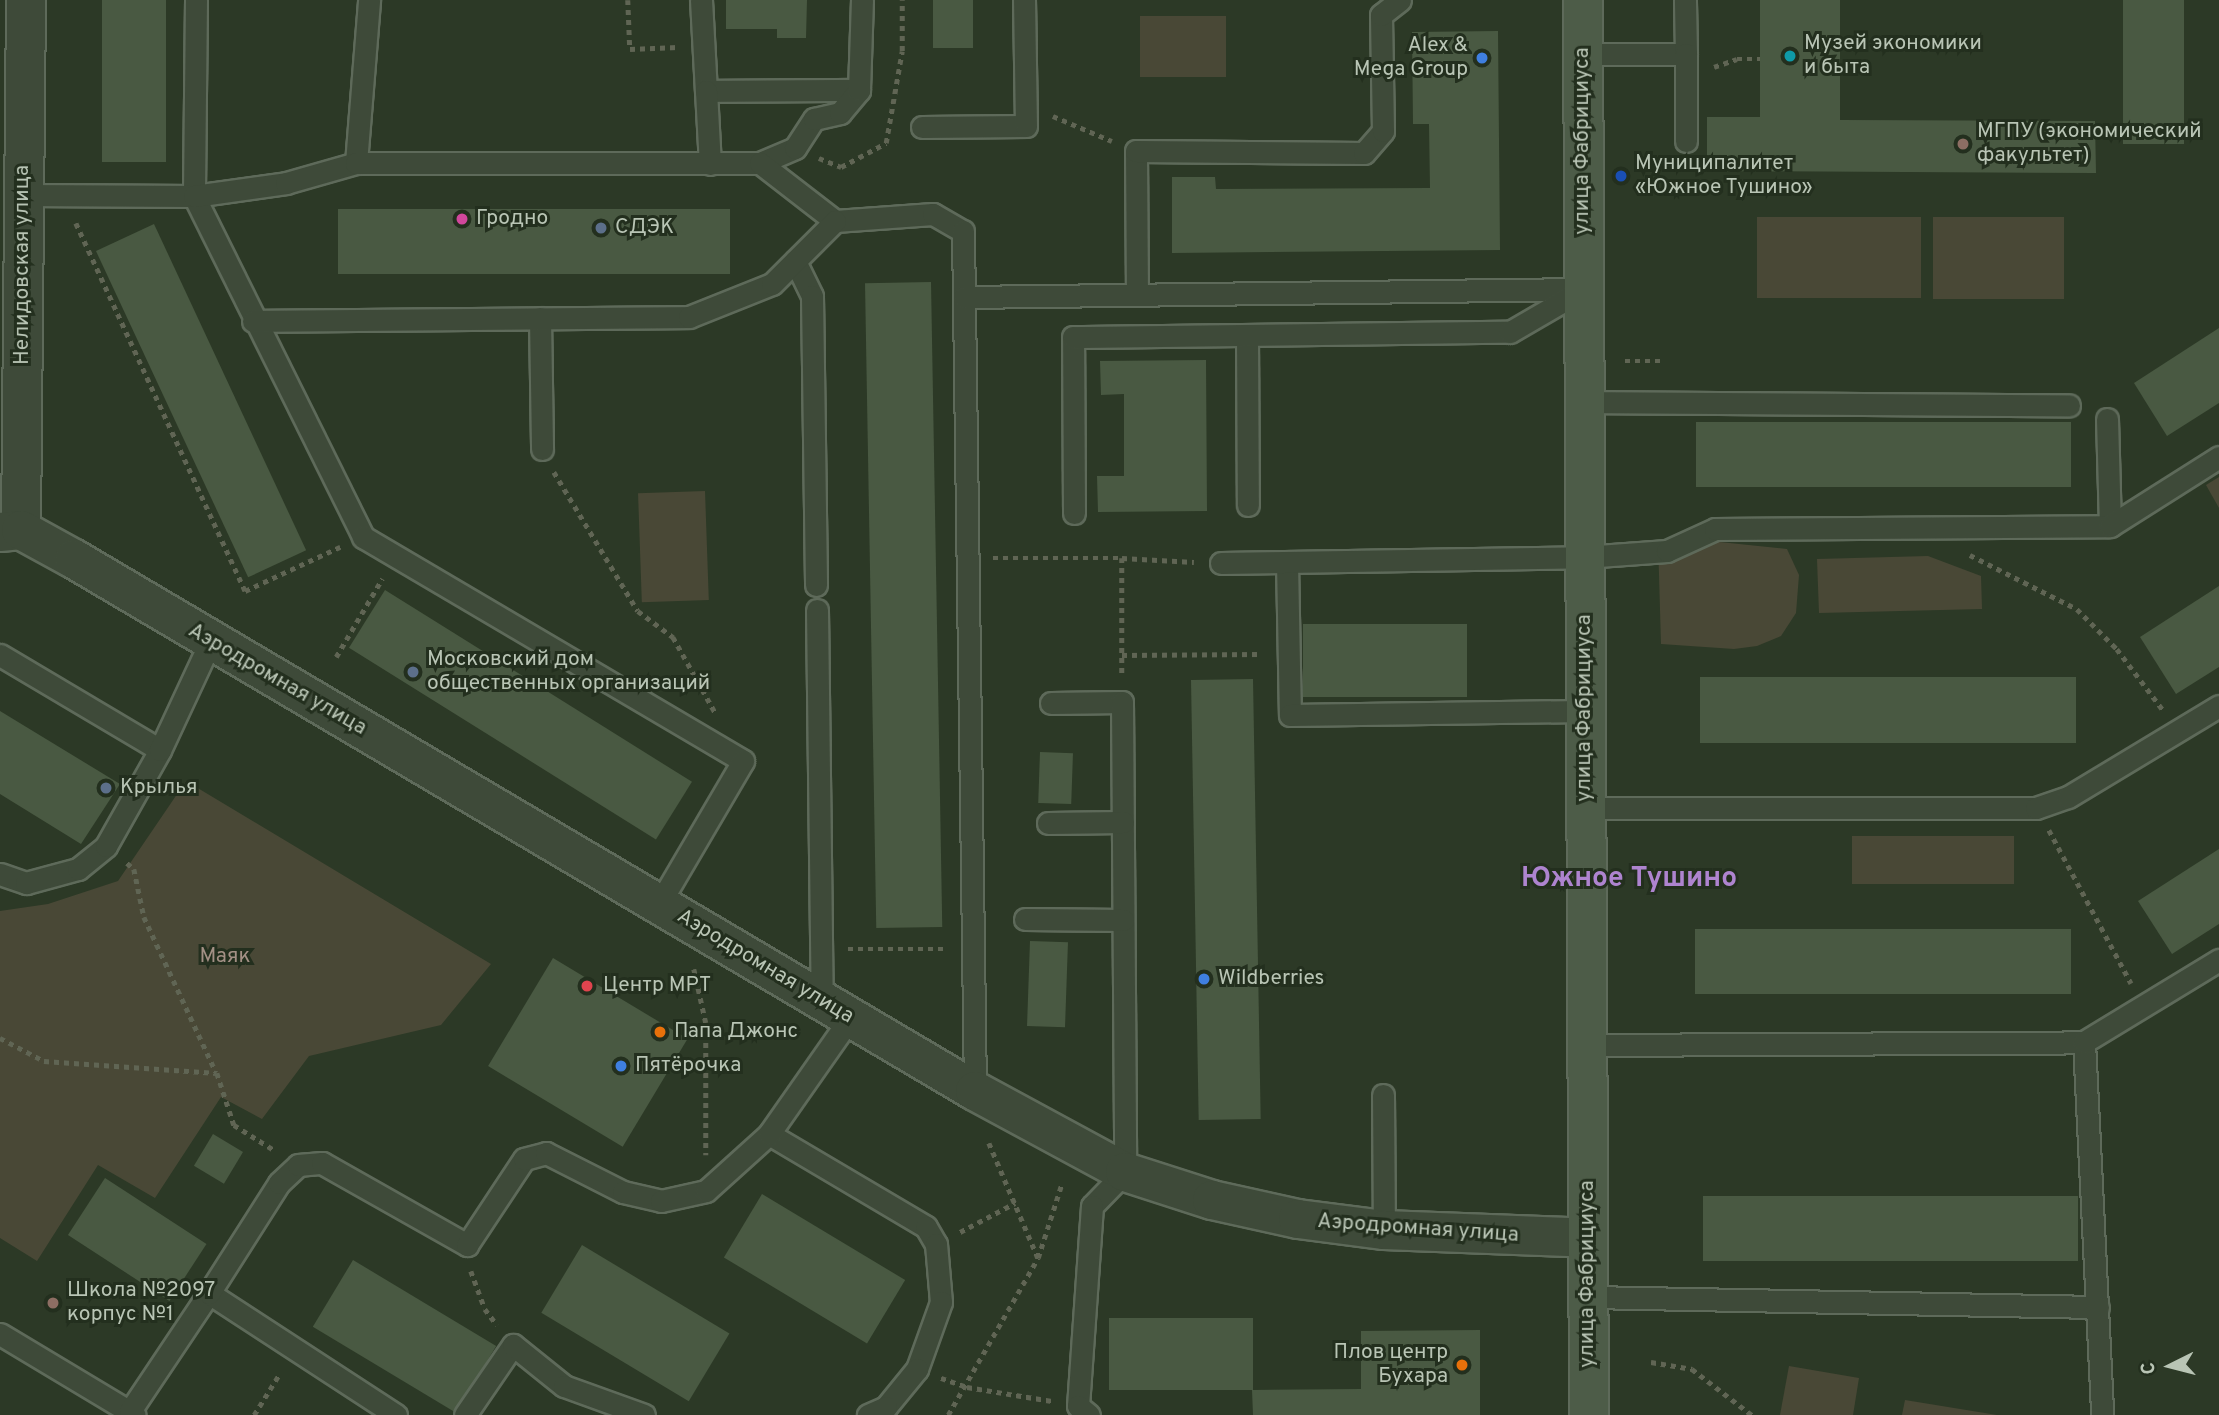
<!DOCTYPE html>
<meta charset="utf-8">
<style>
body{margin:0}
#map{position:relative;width:2219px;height:1415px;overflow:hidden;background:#2c3926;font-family:Overpass,sans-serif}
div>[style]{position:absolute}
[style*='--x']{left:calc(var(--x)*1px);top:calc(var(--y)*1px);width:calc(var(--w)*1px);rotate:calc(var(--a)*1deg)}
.green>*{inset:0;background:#494836;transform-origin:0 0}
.building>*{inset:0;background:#495942;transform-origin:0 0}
.path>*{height:4.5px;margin-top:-2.25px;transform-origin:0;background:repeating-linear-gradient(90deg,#606554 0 5px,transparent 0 10px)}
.roads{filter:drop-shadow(2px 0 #5e6a5a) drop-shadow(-2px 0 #5e6a5a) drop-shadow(0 2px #5e6a5a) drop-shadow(0 -2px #5e6a5a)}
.lane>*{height:21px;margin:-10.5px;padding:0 10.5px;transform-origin:10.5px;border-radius:10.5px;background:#3e4a39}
.street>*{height:38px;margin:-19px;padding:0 19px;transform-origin:19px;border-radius:19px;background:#3e4a39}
.secondary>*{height:38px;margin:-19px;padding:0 19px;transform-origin:19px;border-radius:19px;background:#4d5c48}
.dots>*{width:19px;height:19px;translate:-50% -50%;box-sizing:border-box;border:4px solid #232f1e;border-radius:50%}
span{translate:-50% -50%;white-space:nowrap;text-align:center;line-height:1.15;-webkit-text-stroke:6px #232f1e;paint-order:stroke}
.poi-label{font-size:21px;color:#b9c5b5}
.left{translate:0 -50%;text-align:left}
.right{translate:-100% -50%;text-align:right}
.street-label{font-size:21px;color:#b9c5b5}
.park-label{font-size:21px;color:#a39085}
.district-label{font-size:28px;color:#ae84cf;font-weight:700}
.north{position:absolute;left:2135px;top:1331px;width:70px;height:70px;-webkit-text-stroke:5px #232f1e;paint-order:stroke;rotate:264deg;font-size:19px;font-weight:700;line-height:28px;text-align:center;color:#b9c5b5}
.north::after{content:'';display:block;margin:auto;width:24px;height:32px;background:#b9c5b5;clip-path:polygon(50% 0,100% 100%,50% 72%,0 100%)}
</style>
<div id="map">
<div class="green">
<div style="left:1226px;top:16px;width:61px;height:86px;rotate:90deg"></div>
<div style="left:1757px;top:217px;width:164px;height:81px"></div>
<div style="left:1933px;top:217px;width:131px;height:82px"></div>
<div style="clip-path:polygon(2219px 477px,2219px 508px,2206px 485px)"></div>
<div style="left:705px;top:491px;width:109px;height:67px;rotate:88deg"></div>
<div style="clip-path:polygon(1681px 538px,1787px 549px,1799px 575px,1796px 613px,1781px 636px,1757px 646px,1734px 649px,1661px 644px,1658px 540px)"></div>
<div style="clip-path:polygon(1928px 556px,1981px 576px,1982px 609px,1819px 613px,1817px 559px)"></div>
<div style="clip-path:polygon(186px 781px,491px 964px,441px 1025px,309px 1056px,262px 1119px,221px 1097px,155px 1198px,98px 1165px,37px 1261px,0 1238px,0 911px,48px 904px,118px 881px)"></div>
<div style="left:1852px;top:836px;width:162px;height:48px"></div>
<div style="clip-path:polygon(1789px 1366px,1859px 1378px,1853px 1415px,1780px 1415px)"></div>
<div style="clip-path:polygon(1905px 1400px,1997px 1415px,1902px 1415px)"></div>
</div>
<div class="building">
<div style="left:102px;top:0;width:64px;height:162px"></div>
<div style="clip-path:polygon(726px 0,807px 0,806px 38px,777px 38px,777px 29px,726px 29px)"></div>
<div style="left:933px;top:0;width:40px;height:48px"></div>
<div style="clip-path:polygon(1760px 0,1840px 0,1840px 120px,2095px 121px,2096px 173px,1707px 171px,1707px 117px,1760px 117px)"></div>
<div style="left:2123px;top:0;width:61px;height:144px"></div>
<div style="clip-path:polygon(1498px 31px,1500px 250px,1172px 253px,1172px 177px,1215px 177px,1216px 189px,1430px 188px,1429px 124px,1413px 124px,1412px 32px)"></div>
<div style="left:730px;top:209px;width:65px;height:392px;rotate:90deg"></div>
<div style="left:154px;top:224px;width:360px;height:64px;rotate:65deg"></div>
<div style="left:931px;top:282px;width:645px;height:66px;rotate:89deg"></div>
<div style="clip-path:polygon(2219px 328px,2219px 403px,2167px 436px,2134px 383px)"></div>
<div style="clip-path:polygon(1206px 360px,1207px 511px,1098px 512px,1097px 476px,1124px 476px,1124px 394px,1101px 395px,1100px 361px)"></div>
<div style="left:1696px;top:422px;width:375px;height:65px"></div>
<div style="clip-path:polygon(2219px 586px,2219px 667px,2176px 694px,2140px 637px)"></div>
<div style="left:385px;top:590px;width:362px;height:68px;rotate:32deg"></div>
<div style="left:1303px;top:624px;width:164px;height:73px"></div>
<div style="left:1700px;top:677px;width:376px;height:66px"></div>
<div style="left:1253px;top:679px;width:440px;height:62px;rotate:89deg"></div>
<div style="clip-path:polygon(0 711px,120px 784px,81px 844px,0 794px)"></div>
<div style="left:1040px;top:752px;width:33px;height:51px;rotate:2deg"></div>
<div style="clip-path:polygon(2219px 849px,2219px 924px,2172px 954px,2138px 901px)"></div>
<div style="left:1695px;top:929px;width:376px;height:65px"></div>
<div style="left:1030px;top:941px;width:38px;height:85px;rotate:2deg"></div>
<div style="left:553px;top:958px;width:157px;height:126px;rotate:31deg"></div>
<div style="left:213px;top:1134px;width:35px;height:37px;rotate:31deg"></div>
<div style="left:105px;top:1178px;width:121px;height:68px;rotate:33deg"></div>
<div style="left:762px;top:1194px;width:167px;height:74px;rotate:31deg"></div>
<div style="left:1703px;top:1196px;width:375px;height:65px"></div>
<div style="left:582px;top:1245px;width:172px;height:79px;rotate:31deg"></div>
<div style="left:353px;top:1260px;width:167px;height:78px;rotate:31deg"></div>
<div style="left:1109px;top:1318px;width:144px;height:72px"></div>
<div style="clip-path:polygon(1480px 1330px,1480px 1415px,1253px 1415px,1252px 1390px,1361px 1389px,1361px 1331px)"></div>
</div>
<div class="path">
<div style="--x:628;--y:0;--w:49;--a:87.7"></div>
<div style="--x:630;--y:49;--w:48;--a:-2.4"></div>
<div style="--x:1714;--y:67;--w:24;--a:-19"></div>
<div style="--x:1737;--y:59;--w:23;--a:0"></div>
<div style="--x:1053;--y:116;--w:64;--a:23"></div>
<div style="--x:819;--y:158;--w:24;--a:22"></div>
<div style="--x:841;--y:167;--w:51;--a:-28.1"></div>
<div style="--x:886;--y:143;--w:93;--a:-80.1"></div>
<div style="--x:902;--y:51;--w:51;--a:-90"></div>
<div style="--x:76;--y:223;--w:405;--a:65.3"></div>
<div style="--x:245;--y:591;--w:105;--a:-24.9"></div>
<div style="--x:1625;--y:361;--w:38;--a:0"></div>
<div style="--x:554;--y:472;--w:162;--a:58.9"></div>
<div style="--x:638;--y:611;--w:44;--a:36.6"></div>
<div style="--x:673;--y:637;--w:86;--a:60.8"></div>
<div style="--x:1970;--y:555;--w:120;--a:26.8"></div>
<div style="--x:2077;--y:609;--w:57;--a:45"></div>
<div style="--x:2117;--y:649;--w:76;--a:53"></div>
<div style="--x:993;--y:558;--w:129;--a:0"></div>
<div style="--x:1122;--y:558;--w:118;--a:90"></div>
<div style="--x:1122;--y:558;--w:72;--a:3.2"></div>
<div style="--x:1122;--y:655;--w:139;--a:-0.4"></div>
<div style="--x:336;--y:657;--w:91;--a:-59.5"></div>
<div style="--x:2049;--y:830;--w:174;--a:61.8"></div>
<div style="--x:127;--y:863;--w:9;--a:41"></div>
<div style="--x:134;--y:869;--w:49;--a:78.2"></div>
<div style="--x:144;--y:917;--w:171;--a:65.1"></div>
<div style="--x:848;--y:949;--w:100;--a:0"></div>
<div style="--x:694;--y:969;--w:55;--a:77.5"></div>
<div style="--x:706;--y:1023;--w:132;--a:90"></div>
<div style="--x:0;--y:1038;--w:50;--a:27.6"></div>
<div style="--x:44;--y:1061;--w:173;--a:4"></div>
<div style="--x:217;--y:1073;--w:55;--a:71.9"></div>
<div style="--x:234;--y:1125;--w:47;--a:32"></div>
<div style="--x:989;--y:1143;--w:125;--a:66.9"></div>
<div style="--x:960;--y:1232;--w:62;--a:-27.8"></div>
<div style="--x:471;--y:1271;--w:40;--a:69.8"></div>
<div style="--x:485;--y:1309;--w:20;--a:53"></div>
<div style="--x:1651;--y:1362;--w:42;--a:9.7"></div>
<div style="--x:1692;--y:1369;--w:76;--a:37.5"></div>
<div style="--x:941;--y:1378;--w:28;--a:19"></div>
<div style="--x:967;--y:1387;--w:86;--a:9.4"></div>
<div style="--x:254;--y:1415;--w:49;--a:-58.2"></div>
<div style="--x:948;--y:1415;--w:181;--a:-60.2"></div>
<div style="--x:1038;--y:1258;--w:76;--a:-72.3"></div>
</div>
<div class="roads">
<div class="lane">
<div style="--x:196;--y:0;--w:196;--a:90.6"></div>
<div style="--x:194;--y:196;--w:381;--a:63.6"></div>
<div style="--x:363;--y:537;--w:441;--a:30.5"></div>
<div style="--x:743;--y:761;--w:166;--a:120.4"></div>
<div style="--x:701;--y:0;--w:91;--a:86.9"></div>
<div style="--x:706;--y:91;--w:153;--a:-0.4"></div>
<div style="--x:1583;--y:54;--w:103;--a:0"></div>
<div style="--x:1686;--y:54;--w:54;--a:-91.1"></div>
<div style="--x:1686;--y:54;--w:87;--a:90"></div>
<div style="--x:706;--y:91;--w:73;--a:86.9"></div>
<div style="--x:922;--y:127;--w:104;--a:-0.6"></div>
<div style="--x:1026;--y:126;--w:126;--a:-90.9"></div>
<div style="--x:356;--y:163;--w:164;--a:-85.4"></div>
<div style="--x:760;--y:163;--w:38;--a:-23"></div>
<div style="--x:795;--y:148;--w:35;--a:-57"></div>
<div style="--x:814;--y:119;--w:27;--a:-13"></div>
<div style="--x:840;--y:113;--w:30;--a:-50"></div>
<div style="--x:859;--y:90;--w:90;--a:-88.1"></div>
<div style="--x:23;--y:195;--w:171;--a:0.3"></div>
<div style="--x:194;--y:196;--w:93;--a:-8"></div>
<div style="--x:286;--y:183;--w:73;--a:-15.9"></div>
<div style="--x:356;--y:163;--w:404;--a:0"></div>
<div style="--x:760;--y:163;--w:95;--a:37.7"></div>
<div style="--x:835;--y:221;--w:98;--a:-4.1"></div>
<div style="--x:933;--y:214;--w:34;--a:30"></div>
<div style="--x:963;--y:231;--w:860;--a:89.2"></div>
<div style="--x:795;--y:261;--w:39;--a:64"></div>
<div style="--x:812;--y:296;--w:289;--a:89.2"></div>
<div style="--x:1137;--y:295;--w:144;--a:-90.4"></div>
<div style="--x:1136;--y:151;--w:228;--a:0.5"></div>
<div style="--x:1364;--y:153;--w:29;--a:-49"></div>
<div style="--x:1383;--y:131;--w:116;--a:-91"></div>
<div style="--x:1381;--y:15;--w:24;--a:-38"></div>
<div style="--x:964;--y:297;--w:620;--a:-0.74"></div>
<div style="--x:540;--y:318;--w:131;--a:89.1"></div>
<div style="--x:253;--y:321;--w:436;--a:-0.5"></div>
<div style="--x:689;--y:317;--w:89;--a:-21.7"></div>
<div style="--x:772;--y:284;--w:89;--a:-45"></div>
<div style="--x:1247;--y:335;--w:170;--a:89.7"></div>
<div style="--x:1584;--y:402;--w:485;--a:0.4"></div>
<div style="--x:2107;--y:419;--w:107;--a:88.4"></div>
<div style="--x:1074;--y:513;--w:176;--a:-90.3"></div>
<div style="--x:1073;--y:337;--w:437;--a:-0.7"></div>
<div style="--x:1510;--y:332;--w:86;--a:-30.2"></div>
<div style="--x:1287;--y:562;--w:153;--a:88.9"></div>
<div style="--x:1290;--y:715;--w:295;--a:-0.8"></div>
<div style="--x:1221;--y:563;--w:363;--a:-0.9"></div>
<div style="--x:1584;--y:557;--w:83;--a:-4.1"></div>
<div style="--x:1667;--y:551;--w:53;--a:-24.6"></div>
<div style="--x:1715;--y:529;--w:395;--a:-0.4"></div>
<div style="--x:2110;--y:526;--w:129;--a:-32.3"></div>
<div style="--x:817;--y:610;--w:391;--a:89.3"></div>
<div style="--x:0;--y:655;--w:186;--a:30.7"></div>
<div style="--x:1051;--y:703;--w:71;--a:-0.8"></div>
<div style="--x:1122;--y:702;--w:470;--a:89.6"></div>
<div style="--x:1125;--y:1172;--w:47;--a:134.1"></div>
<div style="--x:1092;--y:1206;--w:200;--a:94"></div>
<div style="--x:1078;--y:1406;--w:14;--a:39"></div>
<div style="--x:1586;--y:808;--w:450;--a:0"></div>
<div style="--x:2036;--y:808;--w:34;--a:-19"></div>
<div style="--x:2068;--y:797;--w:176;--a:-31.1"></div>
<div style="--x:1048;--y:823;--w:75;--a:-0.8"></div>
<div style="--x:0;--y:874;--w:28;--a:19"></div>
<div style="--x:26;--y:883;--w:54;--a:-15.1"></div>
<div style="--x:78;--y:869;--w:36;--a:-39"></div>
<div style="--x:106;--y:846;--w:110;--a:-60.6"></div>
<div style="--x:160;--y:750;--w:118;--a:-65"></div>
<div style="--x:1025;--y:919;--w:98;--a:0.6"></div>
<div style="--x:2084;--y:1042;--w:373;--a:87.2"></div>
<div style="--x:1587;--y:1045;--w:497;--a:-0.3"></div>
<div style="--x:2084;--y:1042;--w:158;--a:-31.3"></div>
<div style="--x:1383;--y:1095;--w:135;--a:89.6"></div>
<div style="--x:769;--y:1134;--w:182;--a:30.6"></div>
<div style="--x:926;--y:1227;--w:20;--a:60"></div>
<div style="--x:936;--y:1244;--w:58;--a:85.1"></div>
<div style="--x:941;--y:1302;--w:71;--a:109.7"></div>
<div style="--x:917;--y:1369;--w:49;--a:129.2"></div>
<div style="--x:886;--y:1407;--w:20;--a:156"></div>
<div style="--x:1589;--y:1297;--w:509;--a:1.13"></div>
<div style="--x:0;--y:1334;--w:157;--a:31"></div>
<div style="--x:130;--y:1411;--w:142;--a:-56.2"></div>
<div style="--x:396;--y:1415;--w:223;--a:-146.9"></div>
<div style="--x:209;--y:1293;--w:130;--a:-57.5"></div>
<div style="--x:279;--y:1183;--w:26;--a:-43"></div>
<div style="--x:298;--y:1165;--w:24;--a:-5"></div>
<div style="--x:322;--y:1163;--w:167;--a:29.5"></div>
<div style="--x:467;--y:1245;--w:103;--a:-56.5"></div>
<div style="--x:524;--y:1159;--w:23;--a:-15"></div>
<div style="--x:546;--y:1153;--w:86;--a:26.9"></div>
<div style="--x:623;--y:1192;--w:39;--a:13"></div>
<div style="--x:661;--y:1201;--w:46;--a:-12.5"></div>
<div style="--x:706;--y:1191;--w:85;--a:-42.1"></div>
<div style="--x:769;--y:1134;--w:143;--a:-55"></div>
<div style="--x:465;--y:1415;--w:85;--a:-55.6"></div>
<div style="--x:513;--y:1345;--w:65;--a:38.8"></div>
<div style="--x:564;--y:1386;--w:85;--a:19.9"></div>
</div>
<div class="street">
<div style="--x:21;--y:530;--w:530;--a:-89.46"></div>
<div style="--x:0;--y:532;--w:21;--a:-5"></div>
<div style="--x:21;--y:530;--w:60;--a:28.7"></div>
<div style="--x:74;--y:559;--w:1046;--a:30.56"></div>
<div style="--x:975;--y:1091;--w:170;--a:28.4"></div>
<div style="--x:1125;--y:1172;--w:91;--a:17.8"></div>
<div style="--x:1212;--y:1200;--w:88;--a:12.5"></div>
<div style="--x:1298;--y:1219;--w:87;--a:7.3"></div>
<div style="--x:1384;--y:1230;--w:204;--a:2.2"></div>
</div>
<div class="secondary">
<div style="--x:1583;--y:0;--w:1415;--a:89.76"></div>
</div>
</div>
<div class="dots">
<div style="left:1790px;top:56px;background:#0f9aa8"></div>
<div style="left:1482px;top:58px;background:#3f7fe0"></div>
<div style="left:1963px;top:144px;background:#8d6e63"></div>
<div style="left:1621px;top:176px;background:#1a4fb4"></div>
<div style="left:462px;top:219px;background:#d1479c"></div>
<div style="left:601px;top:228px;background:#5c6f8a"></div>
<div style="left:413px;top:672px;background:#5c6f8a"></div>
<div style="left:106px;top:788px;background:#5c6f8a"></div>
<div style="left:1204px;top:979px;background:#3f7fe0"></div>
<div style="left:587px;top:986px;background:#e0444e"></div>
<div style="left:660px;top:1032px;background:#e8710a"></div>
<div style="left:621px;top:1066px;background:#3f7fe0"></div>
<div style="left:53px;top:1303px;background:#8d6e63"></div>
<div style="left:1462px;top:1365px;background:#e8710a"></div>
</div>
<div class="poi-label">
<span class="left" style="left:1804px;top:56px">Музей экономики<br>и быта</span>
<span class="right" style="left:1468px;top:58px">Alex &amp;<br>Mega Group</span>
<span class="left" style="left:1977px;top:144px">МГПУ (экономический<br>факультет)</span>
<span class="left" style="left:1635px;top:176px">Муниципалитет<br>«Южное Тушино»</span>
<span class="left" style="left:476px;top:219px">Гродно</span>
<span class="left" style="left:615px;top:228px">СДЭК</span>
<span class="left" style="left:427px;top:672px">Московский дом<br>общественных организаций</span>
<span class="left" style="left:120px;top:788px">Крылья</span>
<span class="left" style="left:1218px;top:979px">Wildberries</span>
<span class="left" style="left:603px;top:986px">Центр МРТ</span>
<span class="left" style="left:674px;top:1032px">Папа Джонс</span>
<span class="left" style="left:635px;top:1066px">Пятёрочка</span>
<span class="left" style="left:67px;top:1303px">Школа №2097<br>корпус №1</span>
<span class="right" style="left:1448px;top:1365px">Плов центр<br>Бухара</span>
</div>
<div class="street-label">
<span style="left:1583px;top:141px;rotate:-90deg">улица Фабрициуса</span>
<span style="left:23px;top:265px;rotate:-90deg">Нелидовская улица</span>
<span style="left:277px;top:680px;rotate:30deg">Аэродромная улица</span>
<span style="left:1585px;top:708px;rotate:-90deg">улица Фабрициуса</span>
<span style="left:765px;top:967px;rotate:31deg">Аэродромная улица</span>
<span style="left:1418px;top:1229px;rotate:4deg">Аэродромная улица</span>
<span style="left:1588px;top:1274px;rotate:-90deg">улица Фабрициуса</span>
</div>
<div class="park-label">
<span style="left:225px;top:957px">Маяк</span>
</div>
<div class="district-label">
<span style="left:1629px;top:879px">Южное Тушино</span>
</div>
<div class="north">С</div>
</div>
